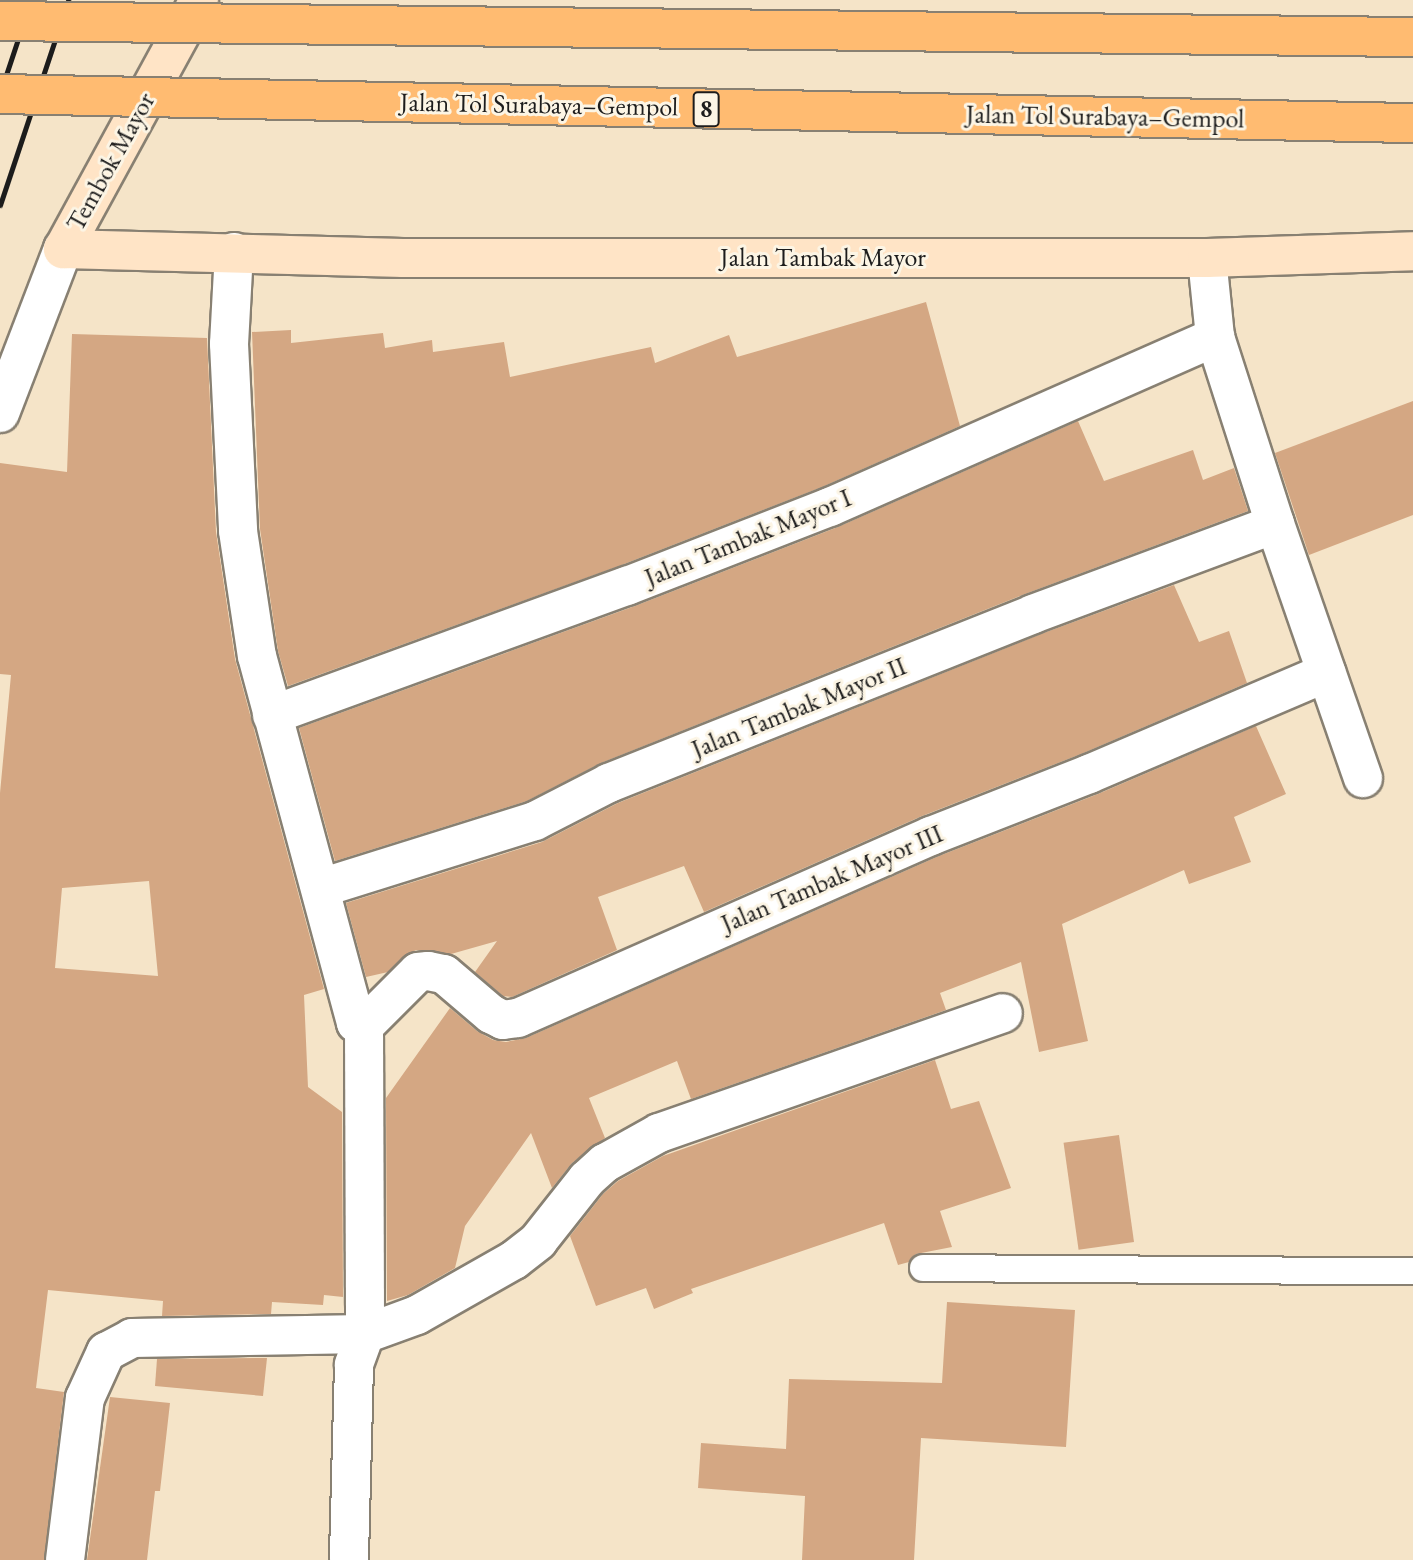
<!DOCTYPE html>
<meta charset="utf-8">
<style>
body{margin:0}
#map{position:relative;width:1413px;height:1560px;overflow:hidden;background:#f5e4c8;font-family:"EB Garamond",serif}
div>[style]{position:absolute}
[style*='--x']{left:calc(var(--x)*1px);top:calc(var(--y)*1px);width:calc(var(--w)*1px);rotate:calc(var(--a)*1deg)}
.building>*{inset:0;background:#d4a783;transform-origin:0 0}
.roads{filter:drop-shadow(2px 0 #888072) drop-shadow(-2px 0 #888072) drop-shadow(0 2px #888072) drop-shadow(0 -2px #888072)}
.service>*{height:26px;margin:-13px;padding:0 13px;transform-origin:13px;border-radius:13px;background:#fff}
.minor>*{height:38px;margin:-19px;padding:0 19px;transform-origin:19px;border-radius:19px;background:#fff}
.secondary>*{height:38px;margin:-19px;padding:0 19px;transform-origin:19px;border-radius:19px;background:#ffe4c6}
.rail>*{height:5px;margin:-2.5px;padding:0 2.5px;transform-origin:2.5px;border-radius:2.5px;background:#1c1c1c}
.bridges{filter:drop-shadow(2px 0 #888072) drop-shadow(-2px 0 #888072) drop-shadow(0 2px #888072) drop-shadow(0 -2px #888072)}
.motorway-bridge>*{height:38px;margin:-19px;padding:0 19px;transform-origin:19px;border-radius:19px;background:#ffbb71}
span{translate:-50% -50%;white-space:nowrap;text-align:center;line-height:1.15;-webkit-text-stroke:6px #fcf5e5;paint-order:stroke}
.shield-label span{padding:2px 5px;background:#fcf5e5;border:2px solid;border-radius:5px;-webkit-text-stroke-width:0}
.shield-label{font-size:24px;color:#1c1c1c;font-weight:700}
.street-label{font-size:26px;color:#1c1c1c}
</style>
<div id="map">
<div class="building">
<div style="clip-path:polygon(926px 302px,960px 426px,822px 487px,619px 566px,288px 686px,278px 651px,260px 529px,252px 332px,291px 330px,291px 343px,383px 333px,385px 348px,432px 340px,433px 352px,504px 342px,510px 377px,651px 347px,655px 363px,729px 335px,737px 357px)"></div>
<div style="clip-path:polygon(evenodd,72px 334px,207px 338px,216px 532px,235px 659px,324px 989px,304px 995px,308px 1087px,342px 1112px,343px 1297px,324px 1295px,323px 1305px,272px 1302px,271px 1314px,162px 1316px,163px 1301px,48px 1290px,36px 1388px,64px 1392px,44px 1560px,0 1560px,0 793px,11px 675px,0 674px,0 463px,67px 472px,72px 334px,149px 881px,158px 976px,55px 968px,62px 888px,149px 881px)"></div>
<div style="clip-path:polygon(1413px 401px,1413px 515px,1309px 555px,1275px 453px)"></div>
<div style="clip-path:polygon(1078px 421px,1104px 481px,1193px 450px,1203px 480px,1234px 468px,1248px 511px,1025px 594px,601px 763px,527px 801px,335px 861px,299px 728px,635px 606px,838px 527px)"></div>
<div style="clip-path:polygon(1174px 585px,1199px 642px,1229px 631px,1247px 683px,1081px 754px,922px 816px,704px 912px,684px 866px,598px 897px,617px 950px,512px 997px,503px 996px,475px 972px,497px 941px,451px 954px,416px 950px,403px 957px,388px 972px,366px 977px,346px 903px,542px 842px,618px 803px,1041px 634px)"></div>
<div style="clip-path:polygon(1256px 726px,1286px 794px,1234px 817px,1251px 862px,1189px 884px,1184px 870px,1062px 924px,1088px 1041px,1039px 1052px,1021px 962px,940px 993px,946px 1010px,691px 1099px,677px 1061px,589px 1098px,605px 1138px,572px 1163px,552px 1188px,531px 1133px,465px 1226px,455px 1268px,408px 1295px,387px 1301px,386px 1098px,450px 1008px,477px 1031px,493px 1040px,506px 1042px,526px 1038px,939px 856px,1098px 794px)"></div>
<div style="clip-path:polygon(935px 1060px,951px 1109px,979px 1101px,1011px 1188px,940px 1211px,952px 1247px,916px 1254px,909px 1262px,898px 1265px,884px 1223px,691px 1289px,693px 1293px,654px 1309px,646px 1288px,596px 1306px,570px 1236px,603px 1194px,618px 1181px,663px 1156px)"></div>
<div style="left:1119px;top:1135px;width:108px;height:56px;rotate:82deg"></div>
<div style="clip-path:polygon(947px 1302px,1075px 1310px,1066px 1447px,921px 1438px,914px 1560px,802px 1560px,805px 1496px,698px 1488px,701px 1443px,786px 1449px,789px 1379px,942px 1383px)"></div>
<div style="clip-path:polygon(267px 1358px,263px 1396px,155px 1386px,157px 1359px)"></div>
<div style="clip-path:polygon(110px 1397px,170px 1403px,160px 1491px,155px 1491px,147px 1560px,87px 1560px)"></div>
</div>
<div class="roads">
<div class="service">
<div style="--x:923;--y:1268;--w:490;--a:0.4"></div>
</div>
<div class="minor">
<div style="--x:234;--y:252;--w:92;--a:93.1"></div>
<div style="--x:229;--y:344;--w:187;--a:87.2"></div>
<div style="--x:238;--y:531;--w:126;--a:81.4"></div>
<div style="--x:257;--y:656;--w:380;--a:74.9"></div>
<div style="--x:356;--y:1023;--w:9;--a:21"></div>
<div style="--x:1207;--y:258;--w:79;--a:84.2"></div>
<div style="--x:1215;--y:337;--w:196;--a:72.2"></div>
<div style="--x:1275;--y:524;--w:269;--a:70.9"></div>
<div style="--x:0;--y:413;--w:176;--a:-69"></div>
<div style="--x:272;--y:715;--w:378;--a:-20"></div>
<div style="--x:627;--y:586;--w:218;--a:-21.3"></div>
<div style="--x:830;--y:507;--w:421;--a:-23.8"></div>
<div style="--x:321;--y:888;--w:224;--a:-17.4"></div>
<div style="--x:535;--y:821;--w:83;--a:-27.2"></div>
<div style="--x:609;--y:783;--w:456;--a:-21.7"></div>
<div style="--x:1033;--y:614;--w:258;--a:-20.4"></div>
<div style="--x:364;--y:1026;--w:76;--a:-45"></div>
<div style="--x:418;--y:972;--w:10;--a:-6"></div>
<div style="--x:428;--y:971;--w:16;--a:11"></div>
<div style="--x:444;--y:974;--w:62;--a:40.4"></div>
<div style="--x:491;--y:1014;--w:13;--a:27"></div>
<div style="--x:503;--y:1020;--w:15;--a:-8"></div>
<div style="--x:518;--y:1018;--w:451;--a:-23.8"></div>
<div style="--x:931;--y:836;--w:170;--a:-21.4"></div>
<div style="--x:1089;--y:774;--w:258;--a:-23.1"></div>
<div style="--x:364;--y:1026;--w:308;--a:89.8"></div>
<div style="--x:365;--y:1334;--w:55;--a:-20.1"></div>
<div style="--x:417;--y:1315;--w:112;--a:-29.6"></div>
<div style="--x:514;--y:1260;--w:31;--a:-38"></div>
<div style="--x:538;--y:1241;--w:79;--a:-51.7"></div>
<div style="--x:587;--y:1179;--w:24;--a:-42"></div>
<div style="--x:605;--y:1163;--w:62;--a:-29.1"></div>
<div style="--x:659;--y:1133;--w:364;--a:-19.2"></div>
<div style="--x:65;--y:1560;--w:163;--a:-83"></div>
<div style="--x:85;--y:1398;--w:51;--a:-65.5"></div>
<div style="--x:106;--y:1352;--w:30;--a:-28"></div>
<div style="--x:132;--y:1338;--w:233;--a:-1"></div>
<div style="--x:365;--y:1334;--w:33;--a:110"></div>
<div style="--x:354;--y:1365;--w:195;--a:91.5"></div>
</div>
<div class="secondary">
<div style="--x:199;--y:0;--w:284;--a:118.6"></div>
<div style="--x:63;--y:249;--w:340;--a:1.5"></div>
<div style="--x:403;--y:258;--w:804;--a:0"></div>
<div style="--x:1207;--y:258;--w:206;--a:-1.9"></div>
</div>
</div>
<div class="rail">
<div style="--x:0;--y:93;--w:98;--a:-71.6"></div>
<div style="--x:0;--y:205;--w:216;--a:-71.6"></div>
</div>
<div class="bridges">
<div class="motorway-bridge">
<div style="--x:0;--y:21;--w:1413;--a:0.65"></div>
<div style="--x:0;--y:94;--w:1413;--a:1.18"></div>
</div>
</div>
<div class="shield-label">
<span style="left:706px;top:109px">8</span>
</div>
<div class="street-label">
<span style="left:539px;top:105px;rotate:1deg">Jalan Tol Surabaya–Gempol</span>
<span style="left:1105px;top:117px;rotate:1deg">Jalan Tol Surabaya–Gempol</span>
<span style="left:111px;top:162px;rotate:-61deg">Tembok Mayor</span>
<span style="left:823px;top:258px">Jalan Tambak Mayor</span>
<span style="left:748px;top:538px;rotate:-22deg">Jalan Tambak Mayor I</span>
<span style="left:799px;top:708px;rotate:-22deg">Jalan Tambak Mayor II</span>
<span style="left:832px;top:879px;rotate:-23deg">Jalan Tambak Mayor III</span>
</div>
</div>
